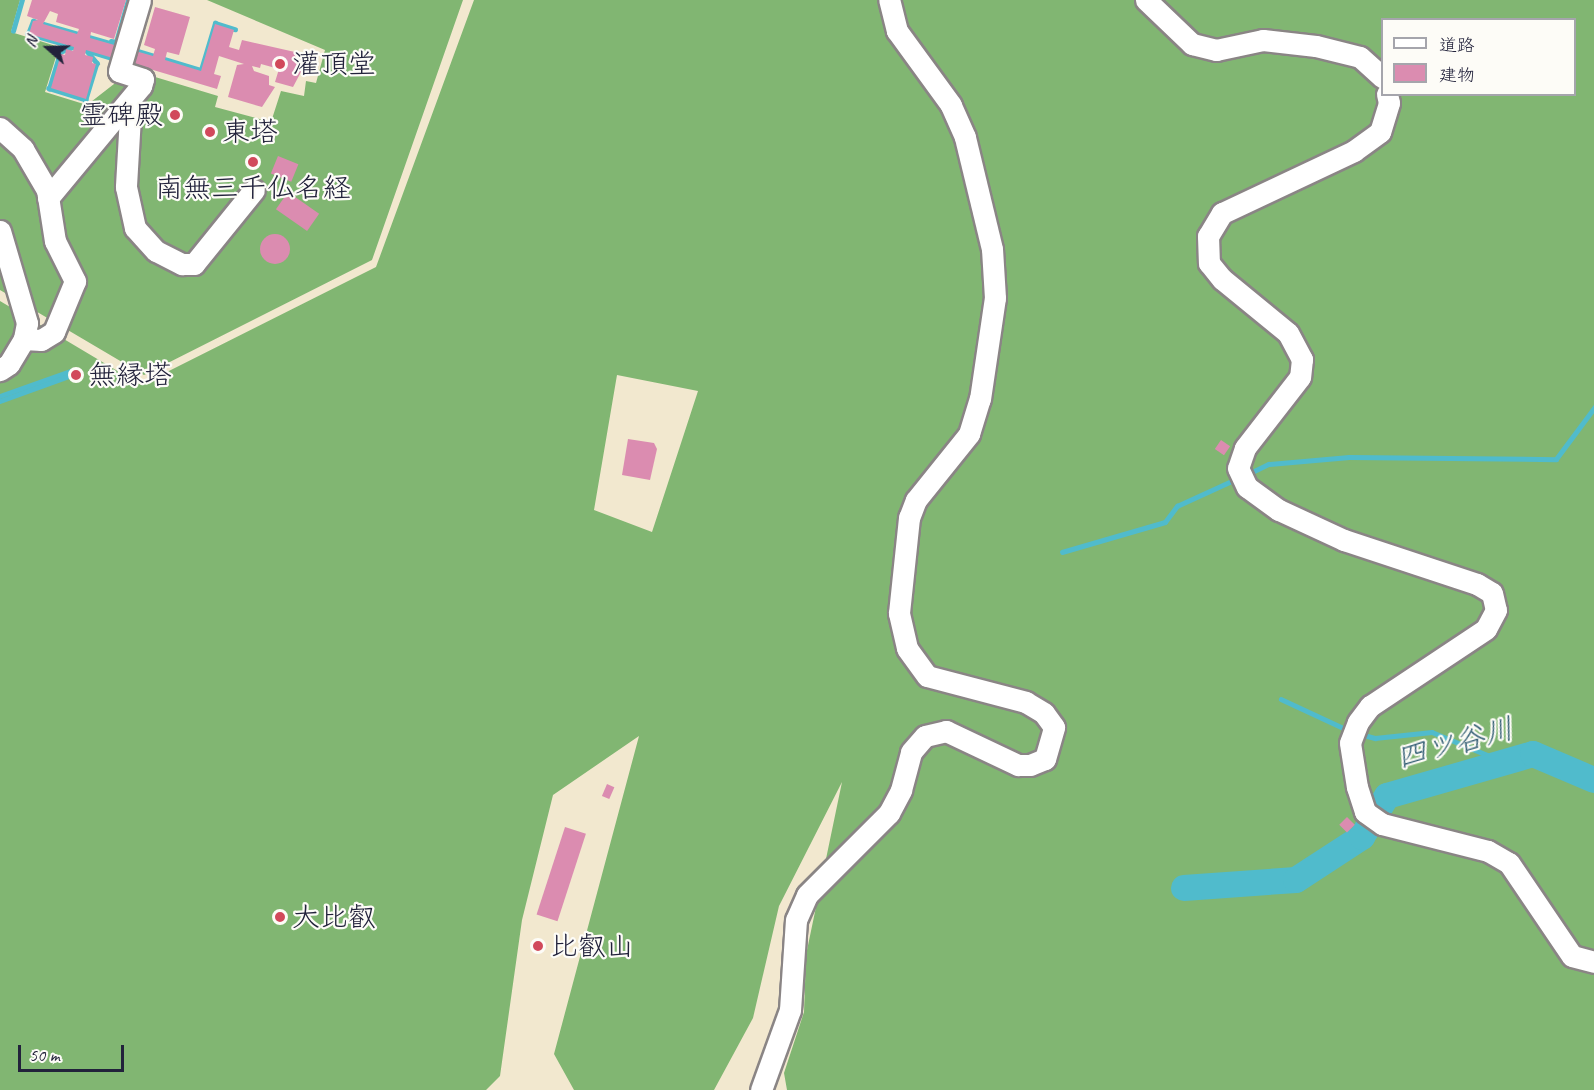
<!DOCTYPE html>
<meta charset="utf-8">
<style>
body{margin:0}
#map{position:relative;width:1594px;height:1090px;overflow:hidden;background:#f2e8cf;font-family:Caveat,"Klee One",sans-serif}
div>[style]{position:absolute}
[style*='--x']{left:calc(var(--x)*1px);top:calc(var(--y)*1px);width:calc(var(--w)*1px);rotate:calc(var(--a)*1deg)}
.forest>*{inset:0;background:#81b672}
.stream>*{height:4.5px;margin:-2.25px;padding:0 2.25px;transform-origin:2.25px;border-radius:2.25px;background:#50bbcc}
.river>*{height:26px;margin:-13px;padding:0 13px;transform-origin:13px;border-radius:13px;background:#50bbcc}
.building>*{inset:0;background:#db8cb0;transform-origin:0 0}
.round{border-radius:50%}
.roads{filter:drop-shadow(2px 0 #8a8585) drop-shadow(-2px 0 #8a8585) drop-shadow(0 2px #8a8585) drop-shadow(0 -2px #8a8585)}
.minor>*{height:21px;margin:-10.5px;padding:0 10.5px;transform-origin:10.5px;border-radius:10.5px;background:#fff}
.dots>*{width:16px;height:16px;translate:-50% -50%;box-sizing:border-box;border:3px solid #fdfcf7;border-radius:50%}
span{translate:-50% -50%;white-space:nowrap;text-align:center;line-height:1.15;-webkit-text-stroke:4.5px #fdfcf7;paint-order:stroke}
.poi-label{font-size:28px;color:#22223b}
.left{translate:0 -50%;text-align:left}
.right{translate:-100% -50%;text-align:right}
.water-label{font-size:30px;color:#345f75;font-style:italic}
.legend{position:absolute;left:1381px;top:18px;width:195px;height:78px;box-sizing:border-box;background:#fdfcf7;border:2px solid #a5a5ac;margin:0;padding:8px 10px;list-style:none;font-size:18px;color:#22223b}
.legend li{display:flex;align-items:center;gap:12px;height:30px}
.legend b{width:30px;border:2px solid #a5a5ac}
.north{position:absolute;left:18px;top:18px;width:60px;height:60px;-webkit-text-stroke:4px #fdfcf7;paint-order:stroke;rotate:290deg;font-size:16px;font-weight:700;line-height:24px;text-align:center;color:#22223b}
.north::after{content:'';display:block;margin:auto;width:21px;height:27px;background:#22223b;clip-path:polygon(50% 0,100% 100%,50% 72%,0 100%)}
.scale{position:absolute;left:18px;top:1045px;width:106px;height:27px;box-sizing:border-box;border:3px solid #22223b;border-top:0;padding-left:8px;font-size:18px;line-height:21px;white-space:nowrap;color:#22223b;-webkit-text-stroke:4px #fdfcf7;paint-order:stroke}
</style>
<div id="map">
<div class="forest">
<div style="clip-path:polygon(0 0,20px 0,11px 32px,59px 47px,45px 92px,87px 105px,132px 70px,218px 96px,215px 107px,271px 122px,281px 91px,304px 96px,306px 81px,316px 83px,325px 50px,207px 0,463px 0,372px 260px,144px 375px,0 290px)"></div>
<div style="clip-path:polygon(evenodd,474px 0,1594px 0,1594px 1090px,787px 1090px,784px 1073px,804px 1012px,806px 955px,842px 782px,779px 906px,753px 1018px,714px 1090px,574px 1090px,554px 1054px,639px 736px,553px 795px,522px 920px,500px 1076px,486px 1090px,0 1090px,0 301px,141px 385px,376px 267px,474px 0,1382px 20px,1574px 20px,1574px 94px,1382px 94px,1382px 20px,474px 0,617px 375px,698px 391px,652px 532px,594px 510px,617px 375px)"></div>
</div>
<div class="stream">
<div style="--x:13;--y:31;--w:32;--a:-74"></div>
<div style="--x:111;--y:41;--w:5;--a:11"></div>
<div style="--x:116;--y:42;--w:44;--a:-74.1"></div>
<div style="--x:131;--y:49;--w:73;--a:16.7"></div>
<div style="--x:201;--y:70;--w:49;--a:-73.4"></div>
<div style="--x:215;--y:23;--w:21;--a:17"></div>
<div style="--x:117;--y:60;--w:31;--a:-163"></div>
<div style="--x:87;--y:51;--w:16;--a:50"></div>
<div style="--x:97;--y:63;--w:39;--a:107"></div>
<div style="--x:86;--y:100;--w:39;--a:-163"></div>
<div style="--x:49;--y:89;--w:39;--a:-73"></div>
<div style="--x:60;--y:52;--w:14;--a:-21"></div>
<div style="--x:73;--y:47;--w:47;--a:-163.9"></div>
<div style="--x:28;--y:34;--w:14;--a:-69"></div>
<div style="--x:33;--y:21;--w:91;--a:16"></div>
<div style="--x:0;--y:396;--w:77;--a:-19.6"></div>
<div style="--x:0;--y:401;--w:79;--a:-20"></div>
<div style="--x:1246;--y:475;--w:25;--a:-26"></div>
<div style="--x:1269;--y:464;--w:80;--a:-5"></div>
<div style="--x:1349;--y:457;--w:207;--a:0.6"></div>
<div style="--x:1556;--y:459;--w:64;--a:-53.3"></div>
<div style="--x:1062;--y:552;--w:107;--a:-16.2"></div>
<div style="--x:1165;--y:522;--w:20;--a:-53"></div>
<div style="--x:1177;--y:506;--w:65;--a:-24.6"></div>
<div style="--x:1281;--y:699;--w:76;--a:24.9"></div>
<div style="--x:1360;--y:734;--w:16;--a:15"></div>
<div style="--x:1375;--y:738;--w:57;--a:-6"></div>
<div style="--x:1432;--y:732;--w:78;--a:22.6"></div>
</div>
<div class="river">
<div style="--x:1184;--y:888;--w:112;--a:-4.1"></div>
<div style="--x:1296;--y:880;--w:79;--a:-33.1"></div>
<div style="--x:1362;--y:837;--w:48;--a:-58.6"></div>
<div style="--x:1387;--y:796;--w:152;--a:-16"></div>
<div style="--x:1533;--y:754;--w:66;--a:23.1"></div>
</div>
<div class="building">
<div style="clip-path:polygon(evenodd,32px 0,126px 0,114px 39px,91px 32px,90px 38px,153px 56px,155px 49px,144px 45px,155px 7px,190px 17px,179px 55px,167px 52px,165px 60px,201px 71px,215px 24px,234px 30px,229px 47px,239px 50px,242px 40px,317px 57px,312px 75px,301px 72px,293px 87px,275px 82px,279px 69px,261px 64px,260px 68px,252px 66px,254px 71px,269px 76px,269px 85px,275px 87px,262px 107px,228px 97px,237px 65px,244px 64px,219px 56px,214px 74px,221px 76px,217px 89px,86px 50px,85px 55px,93px 57px,92px 63px,96px 64px,86px 99px,51px 88px,61px 54px,65px 55px,66px 49px,73px 51px,74px 47px,29px 34px,33px 21px,38px 20px,27px 16px,32px 0,50px 11px,58px 14px,56px 22px,79px 29px,77px 34px,43px 24px,50px 11px)"></div>
<div style="left:278px;top:156px;width:22px;height:19px;rotate:22deg"></div>
<div style="left:288px;top:192px;width:38px;height:21px;rotate:35deg"></div>
<div class="round" style="left:260px;top:234px;width:30px;height:30px"></div>
<div style="clip-path:polygon(628px 439px,654px 443px,657px 449px,650px 480px,622px 475px)"></div>
<div style="left:1221px;top:440px;width:11px;height:11px;rotate:34deg"></div>
<div style="left:607px;top:784px;width:8px;height:13px;rotate:23deg"></div>
<div style="left:1347px;top:817px;width:11px;height:11px;rotate:45deg"></div>
<div style="left:565px;top:827px;width:22px;height:92px;rotate:18deg"></div>
</div>
<div class="roads">
<div class="minor">
<div style="--x:1146;--y:0;--w:64;--a:43.7"></div>
<div style="--x:1192;--y:44;--w:25;--a:14"></div>
<div style="--x:1216;--y:50;--w:48;--a:-12"></div>
<div style="--x:1263;--y:40;--w:53;--a:6.5"></div>
<div style="--x:1316;--y:46;--w:45;--a:14"></div>
<div style="--x:1360;--y:57;--w:30;--a:42"></div>
<div style="--x:1387;--y:94;--w:9;--a:77"></div>
<div style="--x:1389;--y:103;--w:30;--a:107"></div>
<div style="--x:1380;--y:132;--w:32;--a:144"></div>
<div style="--x:1354;--y:151;--w:146;--a:154.8"></div>
<div style="--x:1222;--y:213;--w:27;--a:121"></div>
<div style="--x:1208;--y:236;--w:27;--a:88"></div>
<div style="--x:1209;--y:263;--w:21;--a:51"></div>
<div style="--x:1222;--y:279;--w:85;--a:39.3"></div>
<div style="--x:1288;--y:333;--w:30;--a:62"></div>
<div style="--x:1302;--y:359;--w:18;--a:96"></div>
<div style="--x:1300;--y:377;--w:90;--a:127.8"></div>
<div style="--x:1245;--y:448;--w:21;--a:109"></div>
<div style="--x:1238;--y:468;--w:21;--a:65"></div>
<div style="--x:1247;--y:487;--w:39;--a:36"></div>
<div style="--x:1279;--y:510;--w:72;--a:24.8"></div>
<div style="--x:1344;--y:540;--w:140;--a:18.3"></div>
<div style="--x:1477;--y:584;--w:17;--a:31"></div>
<div style="--x:1492;--y:593;--w:17;--a:77"></div>
<div style="--x:1496;--y:610;--w:21;--a:118"></div>
<div style="--x:1486;--y:629;--w:139;--a:146.4"></div>
<div style="--x:1370;--y:706;--w:20;--a:127"></div>
<div style="--x:1358;--y:722;--w:22;--a:111"></div>
<div style="--x:1350;--y:743;--w:45;--a:81"></div>
<div style="--x:1357;--y:787;--w:26;--a:72"></div>
<div style="--x:1365;--y:812;--w:21;--a:35"></div>
<div style="--x:1382;--y:824;--w:109;--a:14.3"></div>
<div style="--x:1488;--y:851;--w:24;--a:30"></div>
<div style="--x:1509;--y:863;--w:112;--a:55.9"></div>
<div style="--x:1572;--y:956;--w:23;--a:15"></div>
<div style="--x:131;--y:99;--w:88;--a:93.3"></div>
<div style="--x:126;--y:187;--w:42;--a:77.6"></div>
<div style="--x:135;--y:228;--w:31;--a:48"></div>
<div style="--x:156;--y:251;--w:29;--a:27"></div>
<div style="--x:182;--y:264;--w:12;--a:0"></div>
<div style="--x:194;--y:264;--w:95;--a:-51"></div>
<div style="--x:0;--y:128;--w:31;--a:42"></div>
<div style="--x:23;--y:149;--w:48;--a:59.7"></div>
<div style="--x:47;--y:190;--w:52;--a:81.1"></div>
<div style="--x:55;--y:241;--w:45;--a:63.4"></div>
<div style="--x:75;--y:281;--w:55;--a:112.4"></div>
<div style="--x:54;--y:332;--w:15;--a:148"></div>
<div style="--x:41;--y:340;--w:17;--a:-177"></div>
<div style="--x:48;--y:198;--w:146;--a:-50.3"></div>
<div style="--x:141;--y:86;--w:7;--a:-74"></div>
<div style="--x:143;--y:79;--w:25;--a:-162"></div>
<div style="--x:119;--y:71;--w:74;--a:-73.5"></div>
<div style="--x:0;--y:231;--w:96;--a:73.6"></div>
<div style="--x:27;--y:323;--w:16;--a:101"></div>
<div style="--x:24;--y:339;--w:29;--a:121"></div>
<div style="--x:9;--y:364;--w:11;--a:146"></div>
<div style="--x:761;--y:1090;--w:85;--a:-70.1"></div>
<div style="--x:790;--y:1010;--w:90;--a:-86.2"></div>
<div style="--x:796;--y:920;--w:27;--a:-66"></div>
<div style="--x:807;--y:895;--w:116;--a:-45"></div>
<div style="--x:889;--y:813;--w:26;--a:-62"></div>
<div style="--x:901;--y:790;--w:39;--a:-75"></div>
<div style="--x:911;--y:752;--w:21;--a:-49"></div>
<div style="--x:925;--y:736;--w:22;--a:-13"></div>
<div style="--x:946;--y:731;--w:80;--a:25.3"></div>
<div style="--x:1018;--y:765;--w:12;--a:0"></div>
<div style="--x:1030;--y:765;--w:16;--a:-22"></div>
<div style="--x:1045;--y:759;--w:33;--a:-74"></div>
<div style="--x:1054;--y:727;--w:17;--a:-126"></div>
<div style="--x:1044;--y:713;--w:21;--a:-149"></div>
<div style="--x:1026;--y:702;--w:102;--a:-165.3"></div>
<div style="--x:927;--y:676;--w:34;--a:-126"></div>
<div style="--x:907;--y:648;--w:36;--a:-103"></div>
<div style="--x:899;--y:613;--w:96;--a:-84"></div>
<div style="--x:909;--y:518;--w:19;--a:-69"></div>
<div style="--x:916;--y:500;--w:85;--a:-51.2"></div>
<div style="--x:969;--y:434;--w:37;--a:-73"></div>
<div style="--x:980;--y:399;--w:102;--a:-81.6"></div>
<div style="--x:995;--y:298;--w:49;--a:-93.5"></div>
<div style="--x:992;--y:249;--w:115;--a:-103.6"></div>
<div style="--x:965;--y:137;--w:35;--a:-114"></div>
<div style="--x:951;--y:105;--w:92;--a:-126.1"></div>
<div style="--x:897;--y:31;--w:32;--a:-104"></div>
</div>
</div>
<div class="dots">
<div style="left:280px;top:64px;background:#d1495b"></div>
<div style="left:175px;top:115px;background:#d1495b"></div>
<div style="left:210px;top:132px;background:#d1495b"></div>
<div style="left:253px;top:162px;background:#d1495b"></div>
<div style="left:76px;top:375px;background:#d1495b"></div>
<div style="left:280px;top:917px;background:#d1495b"></div>
<div style="left:538px;top:946px;background:#d1495b"></div>
</div>
<div class="poi-label">
<span class="left" style="left:292px;top:64px">灌頂堂</span>
<span class="right" style="left:163px;top:115px">霊碑殿</span>
<span class="left" style="left:222px;top:132px">東塔</span>
<span style="left:253px;top:188px">南無三千仏名経</span>
<span class="left" style="left:88px;top:375px">無縁塔</span>
<span class="left" style="left:292px;top:917px">大比叡</span>
<span class="left" style="left:550px;top:946px">比叡山</span>
</div>
<div class="water-label">
<span style="left:1455px;top:743px;rotate:-15deg">四ツ谷川</span>
</div>
<ul class="legend">
<li><b style="height:8px;background:#fff"></b>道路</li>
<li><b style="height:16px;background:#db8cb0"></b>建物</li>
</ul>
<div class="north">N</div>
<div class="scale">50 m</div>
</div>
